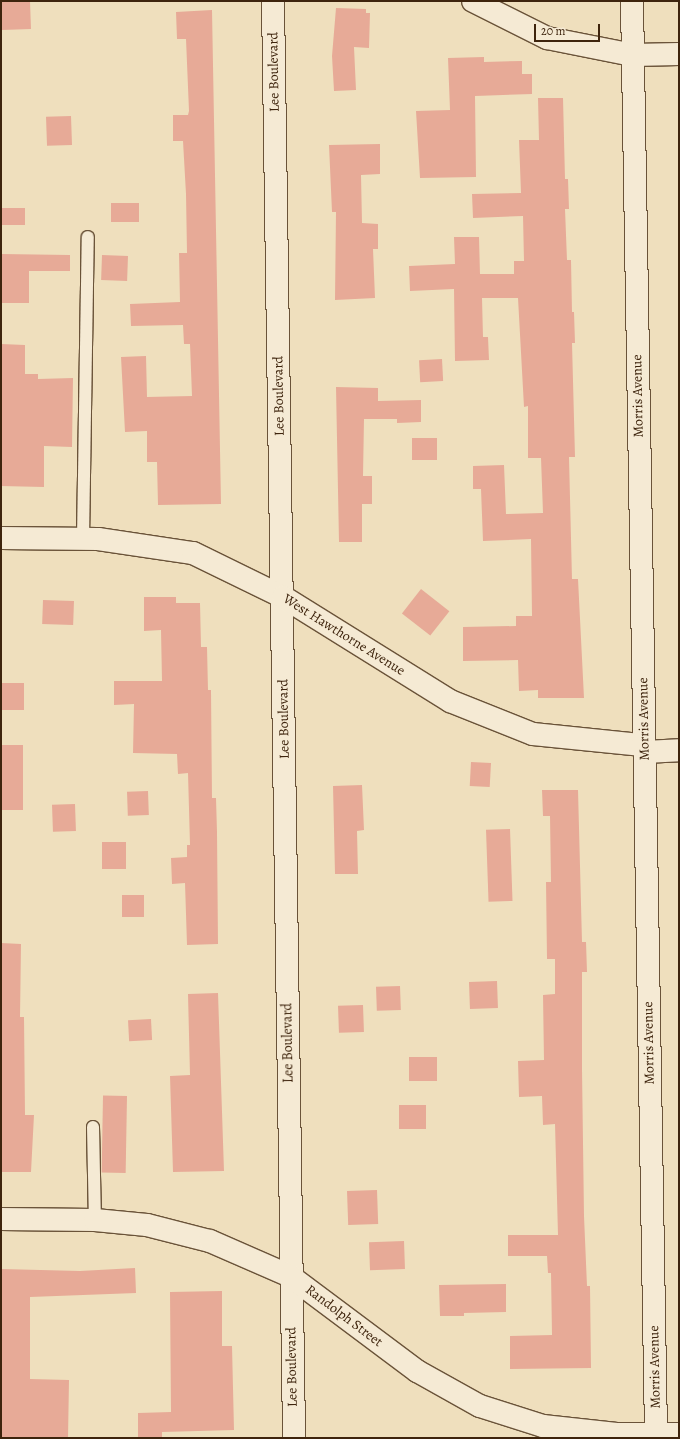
<!DOCTYPE html>
<style>
body{margin:0}
#map{position:relative;width:680px;height:1439px;overflow:hidden;background:#efdfbd;font-family:Alegreya,serif}
div>[style]{position:absolute}
[style*='--x']{left:calc(var(--x)*1px);top:calc(var(--y)*1px);width:calc(var(--w)*1px);rotate:calc(var(--a)*1deg)}
.building>*{inset:0;background:#e7aa97;transform-origin:0 0}
.roads{filter:drop-shadow(1px 0 #6a5339) drop-shadow(-1px 0 #6a5339) drop-shadow(0 1px #6a5339) drop-shadow(0 -1px #6a5339)}
.lane>*{height:12px;margin:-6px;padding:0 6px;transform-origin:6px;border-radius:6px;background:#f5ead4}
.street>*{height:22px;margin:-11px;padding:0 11px;transform-origin:11px;border-radius:11px;background:#f5ead4}
span{translate:-50% -50%;white-space:nowrap;text-align:center;line-height:1.15;-webkit-text-stroke:3px #f5ead4;paint-order:stroke}
.street-label{font-size:14px;color:#3e240d}
.frame{position:absolute;inset:0;border:2px solid #3e240d;pointer-events:none}
.scale{position:absolute;left:534px;top:24px;width:66px;height:18px;box-sizing:border-box;border:2px solid #3e240d;border-top:0;padding-left:5px;font-size:12px;line-height:14px;white-space:nowrap;color:#3e240d;-webkit-text-stroke:3px #f5ead4;paint-order:stroke}
</style>
<div id="map">
<div class="building">
<div style="left:30px;top:1px;width:28px;height:29px;rotate:88deg"></div>
<div style="clip-path:polygon(336px 8px,366px 9px,366px 13px,370px 13px,369px 48px,354px 47px,356px 90px,334px 91px,332px 56px)"></div>
<div style="clip-path:polygon(212px 10px,221px 504px,158px 505px,157px 462px,147px 462px,147px 431px,125px 432px,121px 357px,146px 356px,147px 397px,192px 396px,190px 344px,184px 344px,183px 325px,131px 326px,130px 304px,180px 302px,179px 253px,187px 253px,186px 194px,183px 141px,173px 141px,173px 115px,188px 115px,189px 111px,186px 39px,177px 39px,176px 12px)"></div>
<div style="clip-path:polygon(484px 57px,484px 62px,522px 61px,522px 74px,532px 74px,532px 94px,475px 96px,476px 177px,420px 178px,416px 111px,450px 110px,448px 58px)"></div>
<div style="clip-path:polygon(538px 98px,563px 98px,565px 179px,568px 179px,569px 209px,565px 209px,567px 260px,571px 260px,572px 312px,574px 312px,575px 343px,572px 343px,575px 457px,569px 457px,572px 579px,578px 579px,584px 698px,538px 698px,538px 690px,519px 691px,518px 660px,463px 661px,463px 627px,516px 626px,516px 616px,532px 616px,531px 539px,483px 541px,481px 489px,473px 489px,473px 466px,504px 465px,506px 514px,543px 513px,541px 458px,528px 458px,528px 406px,524px 407px,518px 298px,482px 298px,483px 337px,488px 337px,489px 360px,455px 361px,454px 289px,410px 291px,409px 266px,455px 264px,454px 237px,479px 237px,480px 274px,514px 274px,514px 261px,524px 261px,523px 216px,473px 218px,472px 194px,521px 193px,519px 140px,539px 140px)"></div>
<div style="left:71px;top:116px;width:29px;height:25px;rotate:88deg"></div>
<div style="clip-path:polygon(380px 144px,380px 174px,361px 175px,362px 223px,378px 224px,378px 249px,373px 249px,375px 298px,335px 300px,336px 212px,332px 212px,329px 145px)"></div>
<div style="left:139px;top:203px;width:19px;height:28px;rotate:90deg"></div>
<div style="left:25px;top:208px;width:17px;height:24px;rotate:90deg"></div>
<div style="clip-path:polygon(1px 254px,70px 255px,70px 271px,29px 271px,29px 303px,1px 303px)"></div>
<div style="left:102px;top:255px;width:26px;height:25px;rotate:2deg"></div>
<div style="clip-path:polygon(1px 344px,25px 345px,25px 374px,38px 374px,38px 379px,73px 378px,72px 447px,44px 446px,44px 487px,1px 486px)"></div>
<div style="left:442px;top:359px;width:22px;height:23px;rotate:87deg"></div>
<div style="clip-path:polygon(336px 387px,378px 388px,378px 401px,421px 400px,421px 422px,397px 423px,397px 419px,364px 419px,363px 476px,372px 476px,372px 504px,362px 504px,362px 542px,339px 542px)"></div>
<div style="left:412px;top:438px;width:25px;height:22px"></div>
<div style="left:421px;top:589px;width:36px;height:31px;rotate:38deg"></div>
<div style="clip-path:polygon(144px 597px,176px 597px,176px 603px,200px 603px,201px 647px,207px 647px,208px 690px,211px 690px,212px 798px,216px 798px,217px 832px,218px 944px,187px 945px,185px 883px,172px 884px,171px 858px,187px 857px,187px 845px,190px 845px,188px 773px,178px 774px,177px 754px,133px 753px,134px 704px,114px 705px,114px 681px,162px 681px,161px 630px,144px 631px)"></div>
<div style="left:43px;top:600px;width:31px;height:24px;rotate:2deg"></div>
<div style="left:1px;top:683px;width:23px;height:27px"></div>
<div style="left:1px;top:745px;width:22px;height:65px"></div>
<div style="left:471px;top:762px;width:20px;height:24px;rotate:3deg"></div>
<div style="clip-path:polygon(362px 785px,364px 830px,357px 831px,358px 874px,335px 874px,333px 786px)"></div>
<div style="clip-path:polygon(542px 790px,578px 790px,582px 942px,586px 942px,587px 972px,582px 972px,582px 1069px,584px 1216px,587px 1286px,590px 1286px,591px 1368px,510px 1369px,510px 1336px,552px 1335px,551px 1273px,548px 1273px,547px 1256px,508px 1256px,508px 1235px,558px 1235px,555px 1124px,543px 1125px,542px 1096px,519px 1097px,518px 1061px,544px 1060px,543px 995px,555px 994px,555px 959px,547px 959px,546px 882px,551px 882px,550px 816px,543px 816px)"></div>
<div style="left:148px;top:791px;width:24px;height:21px;rotate:88deg"></div>
<div style="left:75px;top:804px;width:27px;height:23px;rotate:88deg"></div>
<div style="left:510px;top:829px;width:72px;height:24px;rotate:88deg"></div>
<div style="left:126px;top:842px;width:27px;height:24px;rotate:90deg"></div>
<div style="left:122px;top:895px;width:22px;height:22px"></div>
<div style="clip-path:polygon(1px 943px,21px 944px,20px 1017px,24px 1017px,25px 1115px,34px 1115px,31px 1172px,1px 1172px)"></div>
<div style="left:497px;top:981px;width:27px;height:28px;rotate:88deg"></div>
<div style="left:400px;top:986px;width:24px;height:24px;rotate:88deg"></div>
<div style="clip-path:polygon(218px 993px,224px 1171px,173px 1172px,170px 1076px,190px 1075px,188px 994px)"></div>
<div style="left:363px;top:1005px;width:27px;height:25px;rotate:88deg"></div>
<div style="left:151px;top:1019px;width:21px;height:23px;rotate:87deg"></div>
<div style="left:409px;top:1057px;width:28px;height:24px"></div>
<div style="left:127px;top:1096px;width:77px;height:24px;rotate:91deg"></div>
<div style="left:426px;top:1105px;width:24px;height:27px;rotate:90deg"></div>
<div style="left:377px;top:1190px;width:34px;height:30px;rotate:88deg"></div>
<div style="left:404px;top:1241px;width:28px;height:35px;rotate:88deg"></div>
<div style="clip-path:polygon(135px 1268px,136px 1293px,30px 1297px,30px 1379px,69px 1380px,68px 1438px,1px 1438px,1px 1269px,80px 1271px)"></div>
<div style="clip-path:polygon(506px 1284px,506px 1312px,464px 1313px,464px 1316px,440px 1316px,439px 1285px)"></div>
<div style="clip-path:polygon(222px 1291px,222px 1346px,232px 1346px,234px 1430px,162px 1432px,162px 1438px,138px 1438px,138px 1413px,171px 1412px,170px 1292px)"></div>
</div>
<div class="roads">
<div class="lane">
<div style="--x:83;--y:539;--w:302;--a:-89.1"></div>
<div style="--x:93;--y:1127;--w:93;--a:88.8"></div>
</div>
<div class="street">
<div style="--x:273;--y:1;--w:1437;--a:89.16"></div>
<div style="--x:473;--y:1;--w:83;--a:26.6"></div>
<div style="--x:547;--y:38;--w:88;--a:11.2"></div>
<div style="--x:633;--y:55;--w:46;--a:-1.2"></div>
<div style="--x:632;--y:1;--w:1437;--a:89.04"></div>
<div style="--x:1;--y:538;--w:97;--a:0.6"></div>
<div style="--x:98;--y:539;--w:96;--a:8.4"></div>
<div style="--x:193;--y:553;--w:100;--a:26.1"></div>
<div style="--x:283;--y:597;--w:197;--a:31.9"></div>
<div style="--x:450;--y:701;--w:89;--a:21.7"></div>
<div style="--x:533;--y:734;--w:110;--a:5.8"></div>
<div style="--x:642;--y:745;--w:8;--a:67"></div>
<div style="--x:645;--y:752;--w:34;--a:-3"></div>
<div style="--x:1;--y:1219;--w:94;--a:0.6"></div>
<div style="--x:95;--y:1220;--w:52;--a:5.5"></div>
<div style="--x:147;--y:1225;--w:65;--a:14.3"></div>
<div style="--x:210;--y:1241;--w:87;--a:23.6"></div>
<div style="--x:290;--y:1276;--w:159;--a:36.8"></div>
<div style="--x:417;--y:1371;--w:72;--a:29.1"></div>
<div style="--x:480;--y:1406;--w:66;--a:17.6"></div>
<div style="--x:543;--y:1426;--w:74;--a:6.2"></div>
<div style="--x:617;--y:1434;--w:62;--a:0"></div>
</div>
</div>
<div class="street-label">
<span style="left:274px;top:72px;rotate:-91deg">Lee Boulevard</span>
<span style="left:279px;top:396px;rotate:-91deg">Lee Boulevard</span>
<span style="left:638px;top:396px;rotate:-91deg">Morris Avenue</span>
<span style="left:344px;top:635px;rotate:32deg">West Hawthorne Avenue</span>
<span style="left:284px;top:719px;rotate:-91deg">Lee Boulevard</span>
<span style="left:644px;top:719px;rotate:-91deg">Morris Avenue</span>
<span style="left:288px;top:1043px;rotate:-91deg">Lee Boulevard</span>
<span style="left:649px;top:1043px;rotate:-91deg">Morris Avenue</span>
<span style="left:344px;top:1316px;rotate:37deg">Randolph Street</span>
<span style="left:292px;top:1367px;rotate:-91deg">Lee Boulevard</span>
<span style="left:655px;top:1367px;rotate:-91deg">Morris Avenue</span>
</div>
<div class="frame"></div>
<div class="scale">20 m</div>
</div>
